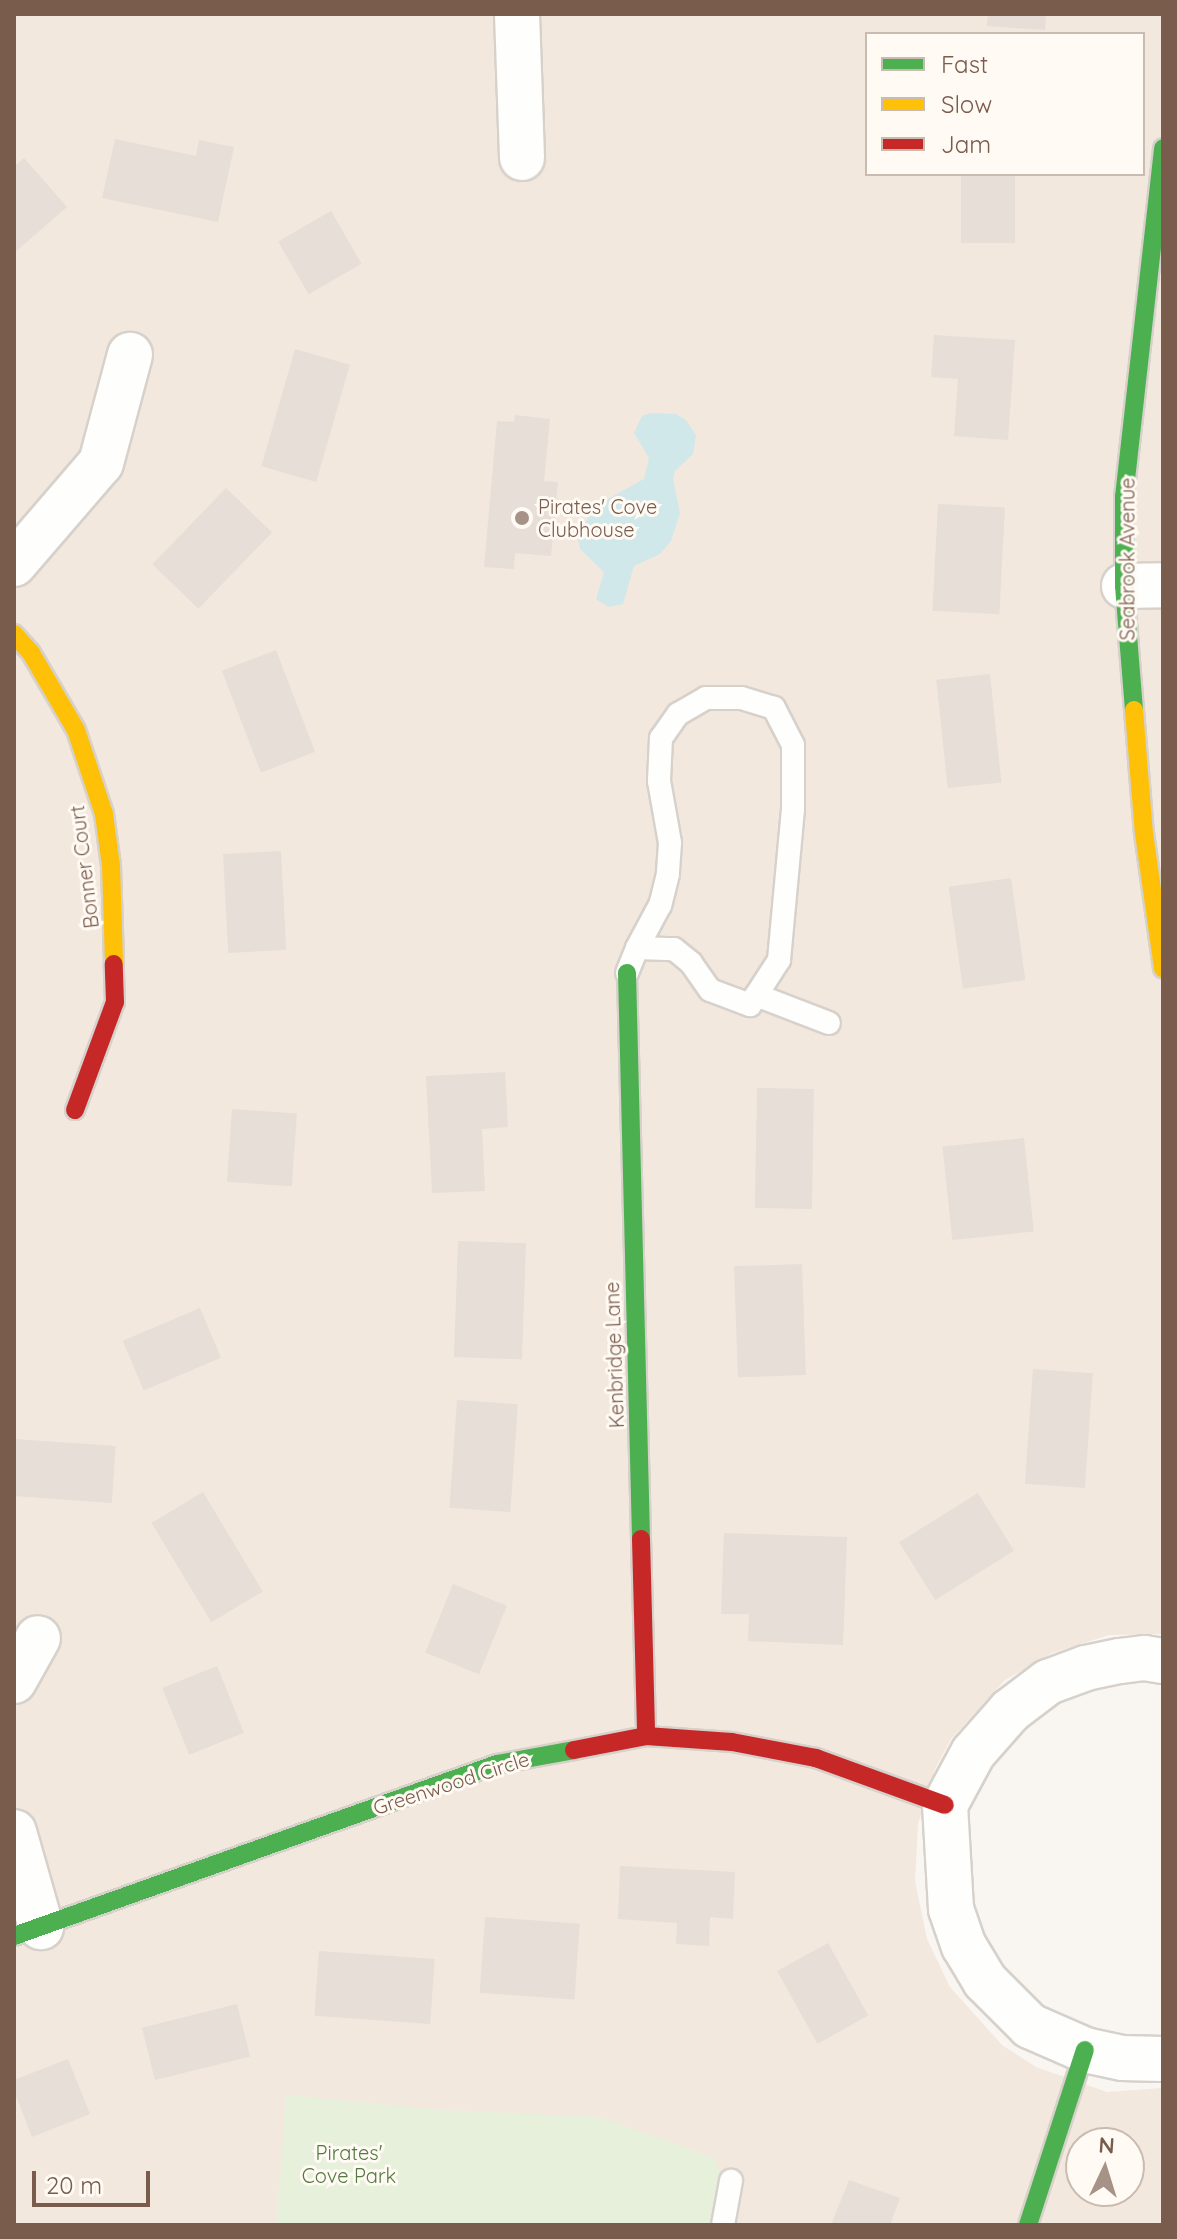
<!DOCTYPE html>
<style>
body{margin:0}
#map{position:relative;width:1177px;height:2239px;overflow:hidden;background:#f9f5f0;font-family:Quicksand,sans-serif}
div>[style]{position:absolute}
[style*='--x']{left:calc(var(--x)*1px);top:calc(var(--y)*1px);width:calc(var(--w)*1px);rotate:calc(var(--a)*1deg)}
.residential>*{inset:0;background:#f2e8de}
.green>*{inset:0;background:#e7f0db}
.water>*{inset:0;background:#d0e8ea}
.building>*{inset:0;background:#e6ded7;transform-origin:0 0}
.roads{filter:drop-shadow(2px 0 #d7d1cb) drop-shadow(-2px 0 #d7d1cb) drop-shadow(0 2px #d7d1cb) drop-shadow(0 -2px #d7d1cb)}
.lane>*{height:22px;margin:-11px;padding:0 11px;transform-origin:11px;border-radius:11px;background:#fefefd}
.street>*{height:44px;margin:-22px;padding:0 22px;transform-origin:22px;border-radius:22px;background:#fefefd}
.fast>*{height:18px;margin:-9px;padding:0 9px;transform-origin:9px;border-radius:9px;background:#4caf50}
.slow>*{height:18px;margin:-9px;padding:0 9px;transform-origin:9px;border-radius:9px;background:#ffc107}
.jam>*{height:18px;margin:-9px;padding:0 9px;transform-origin:9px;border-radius:9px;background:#c62828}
.dots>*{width:22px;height:22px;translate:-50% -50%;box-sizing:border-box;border:4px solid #fffaf3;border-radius:50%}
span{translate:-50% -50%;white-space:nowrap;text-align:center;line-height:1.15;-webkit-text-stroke:6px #fffaf3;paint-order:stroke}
.poi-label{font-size:20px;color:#7a5c4d}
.left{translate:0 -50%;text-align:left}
.street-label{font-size:20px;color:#7a5c4d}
.park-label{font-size:20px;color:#537a41}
.frame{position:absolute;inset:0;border:16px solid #7a5c4d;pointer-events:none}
.legend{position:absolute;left:865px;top:32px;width:280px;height:144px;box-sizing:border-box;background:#fffaf3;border:2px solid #cabbb1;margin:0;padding:10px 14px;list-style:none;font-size:24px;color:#7a5c4d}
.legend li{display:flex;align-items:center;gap:16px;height:40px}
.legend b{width:40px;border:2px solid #cabbb1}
.north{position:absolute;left:1065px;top:2127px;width:80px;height:80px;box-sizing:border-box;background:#fffaf3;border:2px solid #cabbb1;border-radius:50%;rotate:4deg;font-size:22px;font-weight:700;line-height:32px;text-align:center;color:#7a5c4d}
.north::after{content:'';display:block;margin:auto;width:28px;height:36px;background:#a69286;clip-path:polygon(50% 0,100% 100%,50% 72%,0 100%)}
.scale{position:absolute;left:32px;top:2171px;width:118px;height:36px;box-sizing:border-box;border:4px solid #7a5c4d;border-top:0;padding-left:10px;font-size:24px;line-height:28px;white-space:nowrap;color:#7a5c4d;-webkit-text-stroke:6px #fffaf3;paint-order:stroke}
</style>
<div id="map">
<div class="residential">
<div style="clip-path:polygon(evenodd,14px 14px,1163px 14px,1163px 1634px,1109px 1635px,1052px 1653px,1005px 1680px,951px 1739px,935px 1769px,918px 1824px,915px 1881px,927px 1939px,950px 1987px,1002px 2045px,1036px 2067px,1107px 2092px,1163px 2088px,1163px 2225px,14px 2225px,14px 14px,867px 34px,1143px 34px,1143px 174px,867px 174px,867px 34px,14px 14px,1081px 2143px,1129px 2143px,1129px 2191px,1081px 2191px,1081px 2143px)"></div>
</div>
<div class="green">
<div style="clip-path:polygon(286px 2095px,443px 2110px,600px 2117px,712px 2157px,721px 2172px,716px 2225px,276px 2225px)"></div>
</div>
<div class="water">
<div style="clip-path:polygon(651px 413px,676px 414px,686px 420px,696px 435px,693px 454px,675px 471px,673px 479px,680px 513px,671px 541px,660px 554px,634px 566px,623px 604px,608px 607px,596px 599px,604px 572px,580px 549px,577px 534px,597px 505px,644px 479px,649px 458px,634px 433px,642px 416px)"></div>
</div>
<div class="building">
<div style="clip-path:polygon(988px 14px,1046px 14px,1045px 30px,987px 26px)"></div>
<div style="clip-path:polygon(115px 139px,196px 156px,199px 140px,234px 147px,218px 222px,102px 198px)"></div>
<div style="clip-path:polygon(24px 158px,67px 207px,14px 253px,14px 167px)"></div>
<div style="left:961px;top:174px;width:54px;height:69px"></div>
<div style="left:331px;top:211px;width:61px;height:61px;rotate:60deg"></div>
<div style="clip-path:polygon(934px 335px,1015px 340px,1008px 440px,954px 436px,958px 379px,931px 377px)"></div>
<div style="left:295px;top:349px;width:57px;height:122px;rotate:16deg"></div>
<div style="clip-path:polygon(515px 415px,550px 419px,544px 481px,558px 482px,551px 556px,515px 553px,514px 569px,484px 567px,497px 421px,514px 422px)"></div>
<div style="left:226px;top:488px;width:64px;height:106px;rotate:44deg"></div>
<div style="left:938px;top:504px;width:67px;height:107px;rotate:3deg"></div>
<div style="left:276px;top:650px;width:109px;height:58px;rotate:69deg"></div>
<div style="left:990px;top:674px;width:109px;height:54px;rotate:84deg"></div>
<div style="left:281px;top:851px;width:99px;height:58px;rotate:87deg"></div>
<div style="left:1011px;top:878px;width:103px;height:63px;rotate:82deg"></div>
<div style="clip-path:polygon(505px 1072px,508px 1127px,482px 1129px,485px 1191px,432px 1193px,426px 1076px)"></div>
<div style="left:757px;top:1088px;width:57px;height:120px;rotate:1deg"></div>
<div style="left:232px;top:1109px;width:65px;height:73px;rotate:4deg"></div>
<div style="left:1024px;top:1138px;width:94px;height:82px;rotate:84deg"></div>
<div style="left:458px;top:1241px;width:68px;height:116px;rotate:2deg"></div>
<div style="left:802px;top:1264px;width:111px;height:68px;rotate:88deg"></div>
<div style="left:200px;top:1308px;width:54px;height:84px;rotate:67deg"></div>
<div style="left:1033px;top:1369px;width:60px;height:115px;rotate:4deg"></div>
<div style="left:457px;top:1400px;width:61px;height:108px;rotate:4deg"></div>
<div style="left:14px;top:1439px;width:102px;height:57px;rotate:4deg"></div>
<div style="left:203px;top:1492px;width:116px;height:60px;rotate:59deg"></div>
<div style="left:978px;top:1493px;width:68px;height:93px;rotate:58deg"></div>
<div style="clip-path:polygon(724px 1533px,847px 1537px,843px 1645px,748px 1641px,749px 1614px,721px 1614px)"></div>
<div style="left:453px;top:1584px;width:58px;height:74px;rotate:22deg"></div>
<div style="left:217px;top:1666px;width:72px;height:59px;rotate:68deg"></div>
<div style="clip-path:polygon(620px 1866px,735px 1872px,733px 1919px,710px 1917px,709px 1946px,676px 1944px,677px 1923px,618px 1919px)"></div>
<div style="left:485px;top:1917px;width:95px;height:76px;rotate:4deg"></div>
<div style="left:828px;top:1943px;width:83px;height:58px;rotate:61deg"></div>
<div style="left:319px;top:1951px;width:116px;height:65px;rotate:4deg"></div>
<div style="left:237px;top:2004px;width:54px;height:98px;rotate:76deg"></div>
<div style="clip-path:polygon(68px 2059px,90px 2114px,32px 2137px,14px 2091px,14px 2080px)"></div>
<div style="clip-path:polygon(849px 2180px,900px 2198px,890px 2225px,831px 2225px)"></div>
</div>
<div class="roads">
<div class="lane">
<div style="--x:627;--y:973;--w:27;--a:-68"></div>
<div style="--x:637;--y:948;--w:37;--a:2"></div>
<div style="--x:674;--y:949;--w:22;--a:39"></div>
<div style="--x:691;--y:963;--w:33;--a:55"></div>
<div style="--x:710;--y:990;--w:43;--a:20.6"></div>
<div style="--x:750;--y:1005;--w:54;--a:-57.2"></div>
<div style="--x:779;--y:960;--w:152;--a:-84.7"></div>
<div style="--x:793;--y:809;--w:64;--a:-90"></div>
<div style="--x:793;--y:745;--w:42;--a:-117.2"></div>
<div style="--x:774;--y:708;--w:34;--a:-163"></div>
<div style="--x:741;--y:698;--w:35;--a:180"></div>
<div style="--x:706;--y:698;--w:32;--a:150"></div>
<div style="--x:678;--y:714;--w:29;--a:125"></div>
<div style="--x:661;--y:738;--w:43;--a:92.7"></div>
<div style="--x:659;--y:781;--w:63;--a:79.9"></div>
<div style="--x:670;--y:843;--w:31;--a:94"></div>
<div style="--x:668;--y:874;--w:32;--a:104"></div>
<div style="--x:660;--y:905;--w:49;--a:118.1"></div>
<div style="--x:756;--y:995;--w:78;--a:21"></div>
<div style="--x:723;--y:2225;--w:45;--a:-79.7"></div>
</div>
<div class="street">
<div style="--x:517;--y:14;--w:144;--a:88"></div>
<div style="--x:14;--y:564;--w:133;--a:-49.3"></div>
<div style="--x:101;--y:463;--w:112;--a:-75"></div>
<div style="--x:1124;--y:586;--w:39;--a:-1"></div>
<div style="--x:1163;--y:1661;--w:19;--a:-171"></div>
<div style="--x:1144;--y:1658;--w:25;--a:173"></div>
<div style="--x:1119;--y:1661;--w:34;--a:168"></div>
<div style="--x:1086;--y:1668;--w:40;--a:159.8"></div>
<div style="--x:1048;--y:1682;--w:48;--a:142.7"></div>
<div style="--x:1010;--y:1711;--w:56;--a:131.4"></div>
<div style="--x:973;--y:1753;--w:59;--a:118.3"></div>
<div style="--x:945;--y:1805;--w:104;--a:86.7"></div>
<div style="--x:951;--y:1909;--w:39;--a:71"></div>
<div style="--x:964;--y:1946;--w:41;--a:59"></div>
<div style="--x:985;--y:1981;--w:64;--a:45"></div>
<div style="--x:1030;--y:2026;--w:60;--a:23.6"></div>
<div style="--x:1085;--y:2050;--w:38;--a:12"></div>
<div style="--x:1122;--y:2058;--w:41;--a:1.4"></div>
<div style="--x:14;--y:1681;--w:49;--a:-60.8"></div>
<div style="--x:14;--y:1832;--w:99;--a:74.1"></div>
</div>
<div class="fast">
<div style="--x:1134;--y:710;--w:124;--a:-94.6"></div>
<div style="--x:1124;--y:586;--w:89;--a:-90"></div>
<div style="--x:1124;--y:497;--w:351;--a:-83.6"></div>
<div style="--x:627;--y:973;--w:566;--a:88.58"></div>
<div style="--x:14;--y:1936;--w:513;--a:-19.6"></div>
<div style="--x:497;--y:1764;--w:78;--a:-10.3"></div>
<div style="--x:1028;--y:2225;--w:184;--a:-72"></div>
</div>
<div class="slow">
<div style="--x:14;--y:634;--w:25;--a:48"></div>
<div style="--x:31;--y:653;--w:89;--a:59.7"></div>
<div style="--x:76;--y:730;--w:89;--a:71.6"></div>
<div style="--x:104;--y:814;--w:52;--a:82.3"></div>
<div style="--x:111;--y:866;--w:98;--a:88.2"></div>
<div style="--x:1134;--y:710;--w:123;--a:85.4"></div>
<div style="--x:1144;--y:833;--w:137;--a:82"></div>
</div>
<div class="jam">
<div style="--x:75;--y:1110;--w:115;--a:-69.7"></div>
<div style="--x:115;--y:1002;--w:38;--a:-92"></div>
<div style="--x:641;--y:1539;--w:197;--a:88.5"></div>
<div style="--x:574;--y:1750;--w:73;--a:-11"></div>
<div style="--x:646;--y:1736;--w:86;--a:4"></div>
<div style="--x:732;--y:1742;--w:86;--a:10.8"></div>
<div style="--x:816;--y:1758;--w:137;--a:20"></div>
</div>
</div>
<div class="dots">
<div style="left:522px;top:518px;background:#a69286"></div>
</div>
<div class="poi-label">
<span class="left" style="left:538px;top:518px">Pirates' Cove<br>Clubhouse</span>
</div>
<div class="street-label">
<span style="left:1127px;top:559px;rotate:-90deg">Seabrook Avenue</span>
<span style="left:84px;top:867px;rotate:-97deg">Bonner Court</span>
<span style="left:614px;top:1355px;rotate:-92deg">Kenbridge Lane</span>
<span style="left:451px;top:1783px;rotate:-18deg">Greenwood Circle</span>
</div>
<div class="park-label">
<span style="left:349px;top:2164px">Pirates'<br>Cove Park</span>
</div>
<div class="frame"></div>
<ul class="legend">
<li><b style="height:10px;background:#4caf50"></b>Fast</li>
<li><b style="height:10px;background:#ffc107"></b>Slow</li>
<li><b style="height:10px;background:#c62828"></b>Jam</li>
</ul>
<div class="north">N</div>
<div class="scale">20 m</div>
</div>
